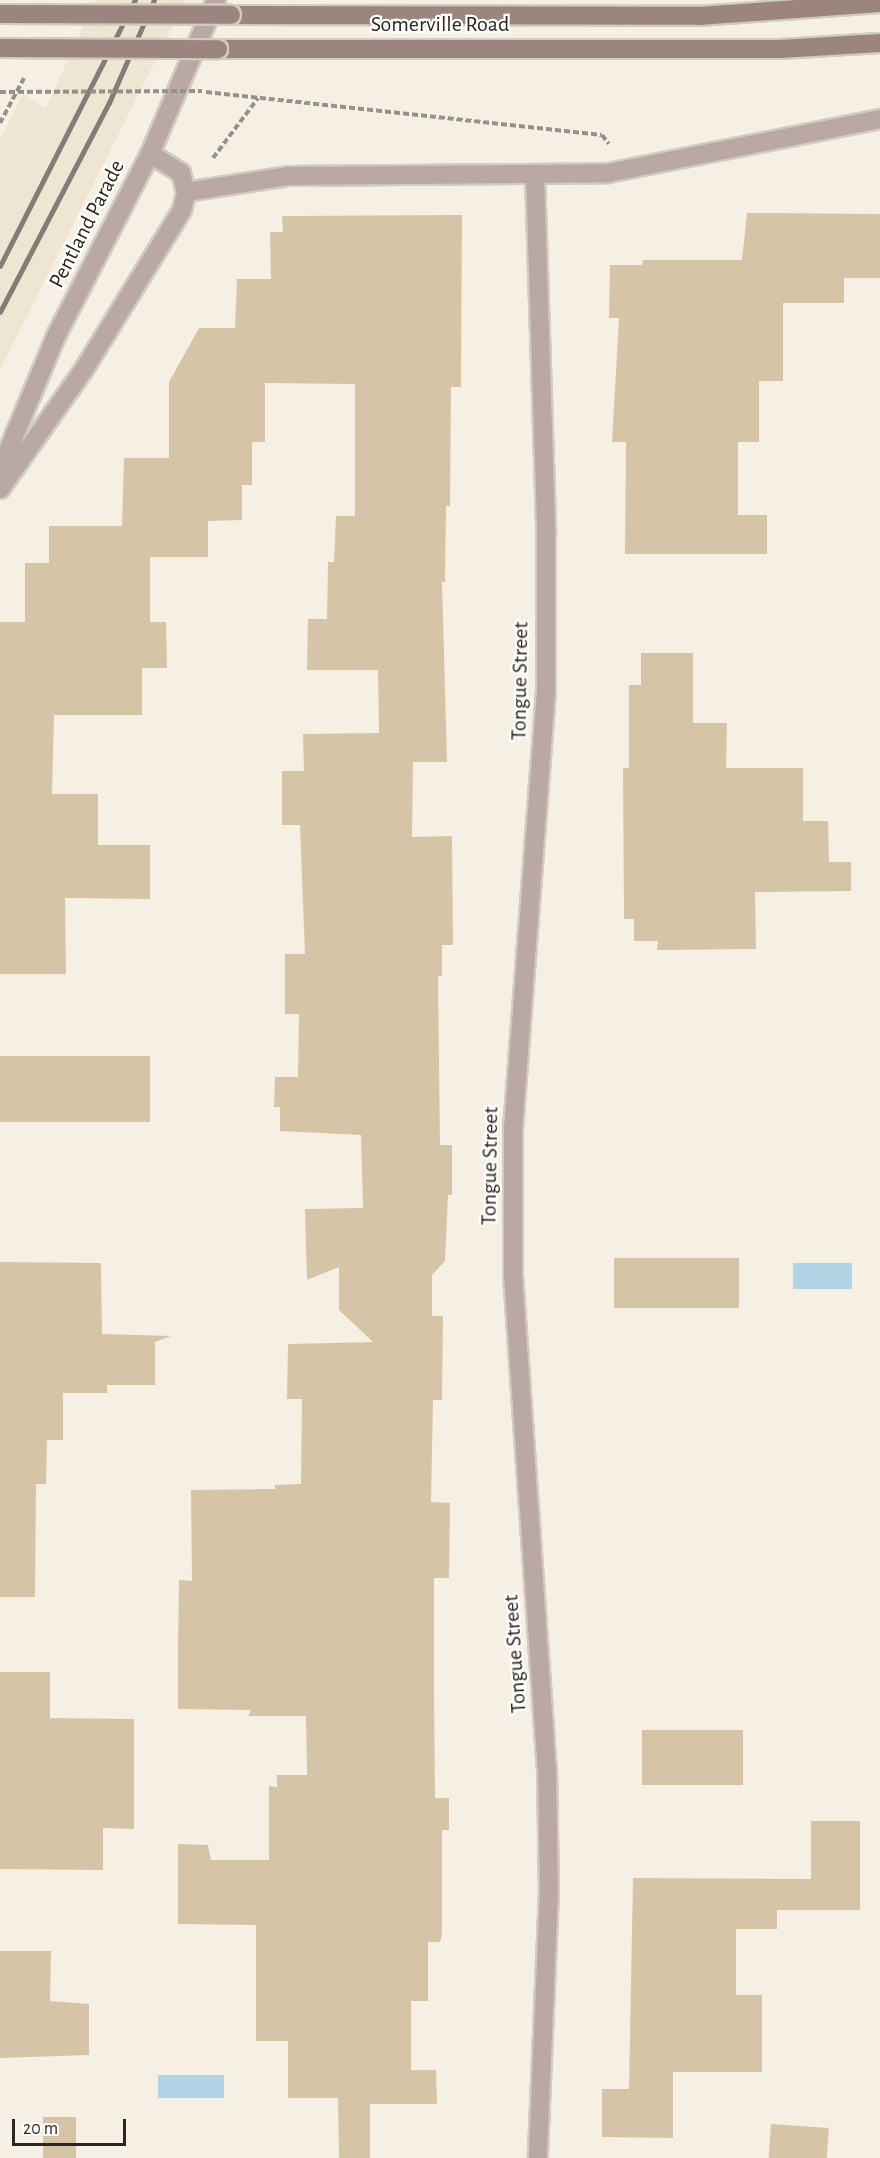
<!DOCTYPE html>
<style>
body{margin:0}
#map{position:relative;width:880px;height:2158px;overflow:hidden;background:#f6f0e4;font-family:"Alegreya Sans",sans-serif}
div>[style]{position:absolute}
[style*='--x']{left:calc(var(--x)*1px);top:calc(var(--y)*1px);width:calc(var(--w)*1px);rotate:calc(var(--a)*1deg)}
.built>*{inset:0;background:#efe5d3}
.water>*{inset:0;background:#b0d3e6;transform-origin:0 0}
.building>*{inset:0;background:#d5c5a6;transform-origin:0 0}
.path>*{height:4px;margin-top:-2px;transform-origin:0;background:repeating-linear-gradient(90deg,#969189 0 6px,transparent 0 9px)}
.roads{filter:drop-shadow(2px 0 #d1ccc1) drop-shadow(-2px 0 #d1ccc1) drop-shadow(0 2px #d1ccc1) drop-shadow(0 -2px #d1ccc1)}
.minor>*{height:18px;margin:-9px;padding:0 9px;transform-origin:9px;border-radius:9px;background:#b9a8a4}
.secondary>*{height:18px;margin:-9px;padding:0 9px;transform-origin:9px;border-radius:9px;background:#9d857f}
.rail>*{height:4.5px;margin:-2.25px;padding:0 2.25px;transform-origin:2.25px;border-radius:2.25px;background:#827e76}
.path-bridge>*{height:4px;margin-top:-2px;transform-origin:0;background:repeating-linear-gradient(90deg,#969189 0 6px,transparent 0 9px)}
.bridges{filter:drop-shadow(2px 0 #d1ccc1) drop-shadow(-2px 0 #d1ccc1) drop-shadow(0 2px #d1ccc1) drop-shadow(0 -2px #d1ccc1)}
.secondary-bridge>*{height:18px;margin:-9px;padding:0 9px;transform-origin:9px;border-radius:9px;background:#9d857f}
span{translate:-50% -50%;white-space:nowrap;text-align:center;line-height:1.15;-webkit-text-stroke:4.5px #fffefb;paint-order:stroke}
.street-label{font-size:22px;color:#292722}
.scale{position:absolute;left:12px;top:2119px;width:114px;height:27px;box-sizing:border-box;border:3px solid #292722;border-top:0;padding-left:8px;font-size:18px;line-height:21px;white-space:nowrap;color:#292722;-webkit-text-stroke:4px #fffefb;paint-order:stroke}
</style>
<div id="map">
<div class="built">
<div style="clip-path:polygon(95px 0,186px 0,0 370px,0 140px,23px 94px,46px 108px)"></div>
</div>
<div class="water">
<div style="left:852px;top:1263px;width:26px;height:59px;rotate:90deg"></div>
<div style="left:158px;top:2075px;width:66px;height:23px"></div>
</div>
<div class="building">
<div style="clip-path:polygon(747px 213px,880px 214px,880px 278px,844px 278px,844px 303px,783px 303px,783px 381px,759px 381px,759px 442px,738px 442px,738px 515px,767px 515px,767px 554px,625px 554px,626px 442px,612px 442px,619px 318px,609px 318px,610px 265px,642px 265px,643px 260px,742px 260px)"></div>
<div style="clip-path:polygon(462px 215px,461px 387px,451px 387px,450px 506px,446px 506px,445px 582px,442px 582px,447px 762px,413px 762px,412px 837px,452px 836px,453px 945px,442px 945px,442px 976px,438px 976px,440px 1145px,452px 1145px,452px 1195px,448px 1195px,445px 1261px,432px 1275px,432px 1316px,443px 1316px,442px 1400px,433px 1400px,431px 1502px,450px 1503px,449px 1578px,434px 1578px,434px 1689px,435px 1798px,449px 1798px,449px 1830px,442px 1830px,442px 1935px,440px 1942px,428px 1942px,428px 2001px,411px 2001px,411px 2070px,436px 2070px,437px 2104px,370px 2104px,370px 2158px,339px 2158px,338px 2098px,288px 2098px,288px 2041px,256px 2041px,256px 1925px,178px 1924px,178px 1844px,208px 1845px,211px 1860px,269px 1860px,269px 1786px,277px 1787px,277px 1775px,307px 1775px,306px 1716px,248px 1716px,251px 1710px,178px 1709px,178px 1649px,179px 1580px,192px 1581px,191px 1490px,275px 1489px,275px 1485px,301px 1484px,302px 1399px,287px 1399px,288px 1344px,373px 1342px,339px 1310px,339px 1267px,307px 1280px,305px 1209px,363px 1208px,361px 1135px,280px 1131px,280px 1107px,274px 1107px,275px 1077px,298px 1077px,299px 1014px,285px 1014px,285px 954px,305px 954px,300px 825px,282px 825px,282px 771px,304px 771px,303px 734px,379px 733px,378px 670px,307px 670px,308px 619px,327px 619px,328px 562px,334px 562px,336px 516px,355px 516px,355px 384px,265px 383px,265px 442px,252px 442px,252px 485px,242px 485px,242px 520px,208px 521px,208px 557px,150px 557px,150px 622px,166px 622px,167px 668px,142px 668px,142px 715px,54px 715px,52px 794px,98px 794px,98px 845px,150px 845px,150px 899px,65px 898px,66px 974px,0 974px,0 622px,25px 622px,25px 563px,49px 563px,49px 526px,122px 526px,124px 458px,169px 458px,169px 382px,199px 328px,235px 328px,237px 279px,271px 279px,270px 232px,283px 232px,282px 216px)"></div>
<div style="clip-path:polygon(641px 653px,693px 653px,693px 723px,727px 723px,726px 768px,803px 768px,803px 821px,828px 821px,829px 862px,851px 862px,851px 891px,755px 892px,756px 949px,657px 950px,658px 941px,634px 941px,634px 919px,624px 919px,623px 768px,629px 768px,629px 685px,641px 685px)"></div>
<div style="left:150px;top:1056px;width:66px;height:150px;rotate:90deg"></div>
<div style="left:739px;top:1258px;width:50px;height:125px;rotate:90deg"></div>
<div style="clip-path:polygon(0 1262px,101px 1263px,102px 1334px,171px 1336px,155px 1342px,155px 1385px,107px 1385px,107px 1393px,63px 1393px,63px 1440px,47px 1440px,46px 1484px,36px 1484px,35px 1597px,0 1597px)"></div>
<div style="clip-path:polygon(0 1672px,50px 1672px,50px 1718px,134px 1719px,134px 1829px,103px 1828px,103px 1870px,0 1869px)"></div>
<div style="left:642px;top:1730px;width:101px;height:55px"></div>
<div style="clip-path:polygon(811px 1821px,860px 1821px,860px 1910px,777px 1910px,777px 1929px,736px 1929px,736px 1995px,762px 1995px,762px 2072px,673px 2072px,673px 2138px,602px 2137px,602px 2089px,629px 2089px,633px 1878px,811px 1879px)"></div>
<div style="clip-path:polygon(0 1951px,51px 1951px,50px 2001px,89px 2004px,89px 2055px,0 2058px)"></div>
<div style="left:43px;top:2117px;width:33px;height:41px"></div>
<div style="left:771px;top:2124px;width:58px;height:34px;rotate:4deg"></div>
</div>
<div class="path">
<div style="--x:206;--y:92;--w:398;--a:6.2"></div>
<div style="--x:602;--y:135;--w:11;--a:52"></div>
<div style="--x:0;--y:123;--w:51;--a:-61.9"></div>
<div style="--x:213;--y:158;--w:75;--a:-53.1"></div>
</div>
<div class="roads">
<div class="minor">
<div style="--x:535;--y:175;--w:358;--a:88.2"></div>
<div style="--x:546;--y:533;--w:158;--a:90"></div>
<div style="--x:546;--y:691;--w:439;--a:94.3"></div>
<div style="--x:513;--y:1129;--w:145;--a:90"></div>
<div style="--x:513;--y:1274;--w:494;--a:86.1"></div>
<div style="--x:547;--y:1767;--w:123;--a:89.1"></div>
<div style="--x:549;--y:1890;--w:268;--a:92.4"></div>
<div style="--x:186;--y:192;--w:103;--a:-8.9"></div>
<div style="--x:288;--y:176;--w:320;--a:-0.5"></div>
<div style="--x:608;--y:173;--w:277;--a:-11.2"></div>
<div style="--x:0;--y:470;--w:147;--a:-67.3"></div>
<div style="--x:57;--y:334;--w:203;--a:-62.7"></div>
<div style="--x:150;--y:154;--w:168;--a:-66.8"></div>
<div style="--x:0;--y:489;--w:144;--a:-54.9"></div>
<div style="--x:83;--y:371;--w:189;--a:-58.4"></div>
<div style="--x:182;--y:210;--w:18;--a:-77"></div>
<div style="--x:186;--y:192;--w:20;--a:-105"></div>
<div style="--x:181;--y:173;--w:36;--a:-148"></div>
</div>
<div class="secondary">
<div style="--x:231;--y:15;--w:468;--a:0.1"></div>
<div style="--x:699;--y:16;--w:181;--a:-4.1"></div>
<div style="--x:218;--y:49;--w:562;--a:0"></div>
<div style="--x:780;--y:49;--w:100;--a:-3.4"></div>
</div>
</div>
<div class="rail">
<div style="--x:0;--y:266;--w:298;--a:-63.1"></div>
<div style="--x:0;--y:312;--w:236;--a:-62.5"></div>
<div style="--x:109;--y:103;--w:112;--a:-66.4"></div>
</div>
<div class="path-bridge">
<div style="--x:0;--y:92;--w:202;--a:-0.3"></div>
</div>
<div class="bridges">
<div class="secondary-bridge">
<div style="--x:0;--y:14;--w:231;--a:0.2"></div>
<div style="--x:0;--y:48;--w:218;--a:0.3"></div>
</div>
</div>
<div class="street-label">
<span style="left:440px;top:25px">Somerville Road</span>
<span style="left:87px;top:224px;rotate:-63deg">Pentland Parade</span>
<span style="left:520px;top:681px;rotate:-89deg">Tongue Street</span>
<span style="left:490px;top:1166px;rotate:-89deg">Tongue Street</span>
<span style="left:515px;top:1654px;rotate:-94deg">Tongue Street</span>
</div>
<div class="scale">20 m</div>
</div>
